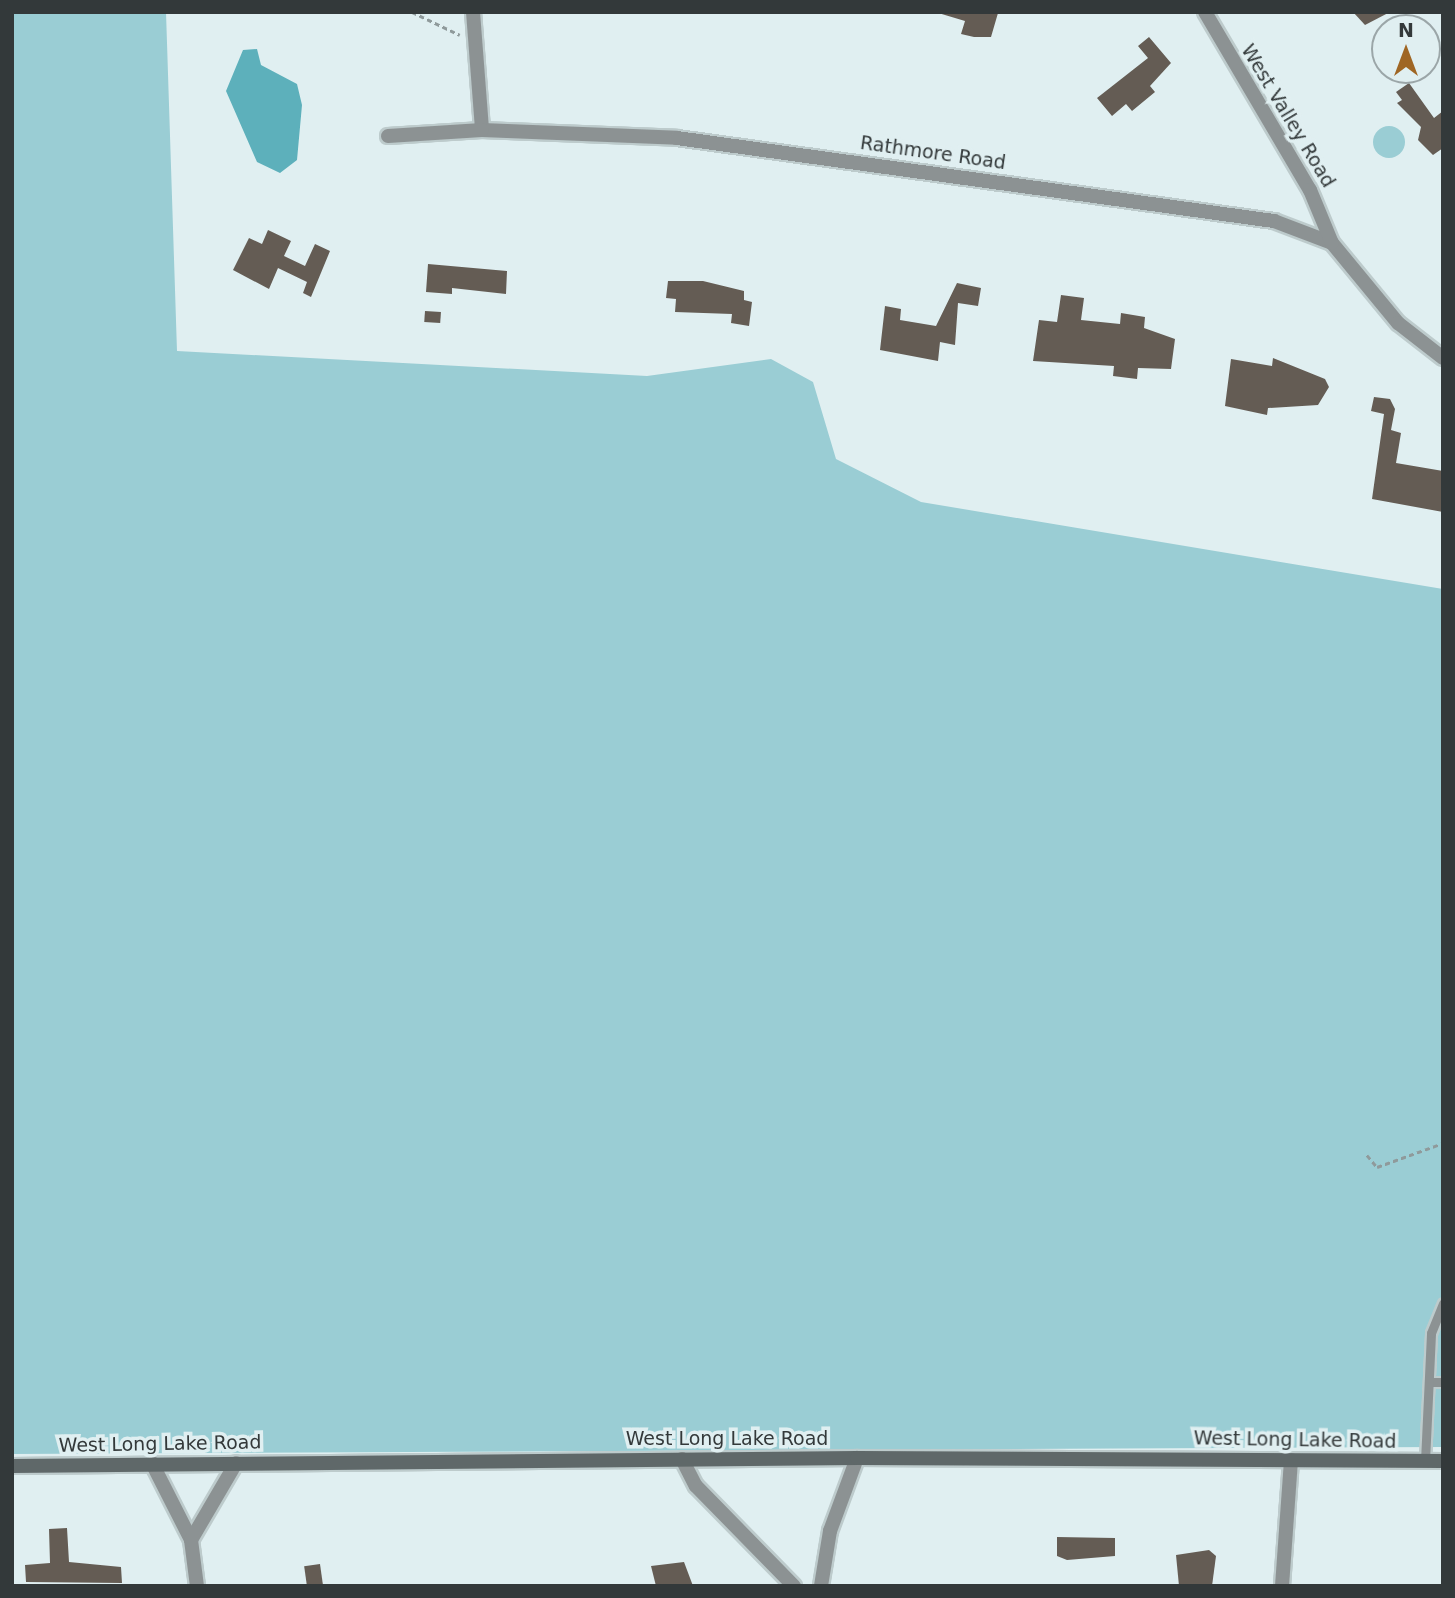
<!DOCTYPE html>
<style>
body{margin:0}
#map{position:relative;width:1455px;height:1598px;overflow:hidden;background:#e0eff1;font-family:"DejaVu Sans",sans-serif}
div>[style]{position:absolute}
[style*='--x']{left:calc(var(--x)*1px);top:calc(var(--y)*1px);width:calc(var(--w)*1px);rotate:calc(var(--a)*1deg)}
.green>*{inset:0;background:#9acdd4}
.round{border-radius:50%}
.water>*{inset:0;background:#5db0bb}
.building>*{inset:0;background:#645c54;transform-origin:0 0}
.path>*{height:2.5px;margin-top:-1.25px;transform-origin:0;background:repeating-linear-gradient(90deg,#8f9a9b 0 5px,transparent 0 8.5px)}
.roads{filter:drop-shadow(2px 0 #bdcbcc) drop-shadow(-2px 0 #bdcbcc) drop-shadow(0 2px #bdcbcc) drop-shadow(0 -2px #bdcbcc)}
.service>*{height:9px;margin:-4.5px;padding:0 4.5px;transform-origin:4.5px;border-radius:4.5px;background:#8c9293}
.minor>*{height:14px;margin:-7px;padding:0 7px;transform-origin:7px;border-radius:7px;background:#8c9293}
.secondary>*{height:14px;margin:-7px;padding:0 7px;transform-origin:7px;border-radius:7px;background:#5f6869}
span{translate:-50% -50%;white-space:nowrap;text-align:center;line-height:1.15;-webkit-text-stroke:7px #e0eff1;paint-order:stroke}
.street-label{font-size:19px;color:#33393a}
.frame{position:absolute;inset:0;border:14px solid #33393a;pointer-events:none}
.north{position:absolute;left:1371px;top:14px;width:70px;height:70px;box-sizing:border-box;background:#e0eff1;border:2px solid #9ba6a8;border-radius:50%;rotate:0deg;font-size:19px;font-weight:700;line-height:28px;text-align:center;color:#33393a}
.north::after{content:'';display:block;margin:auto;width:24px;height:32px;background:#9f6624;clip-path:polygon(50% 0,100% 100%,50% 72%,0 100%)}
</style>
<div id="map">
<div class="green">
<div style="clip-path:polygon(12px 12px,166px 12px,177px 351px,647px 376px,771px 359px,813px 382px,836px 459px,921px 502px,1443px 589px,1443px 1447px,12px 1454px)"></div>
<div class="round" style="left:1373px;top:126px;width:32px;height:32px"></div>
</div>
<div class="water">
<div style="clip-path:polygon(257px 49px,261px 65px,297px 84px,302px 105px,297px 160px,280px 173px,257px 162px,226px 91px,243px 50px)"></div>
</div>
<div class="building">
<div style="clip-path:polygon(935px 12px,995px 12px,998px 13px,991px 37px,974px 37px,961px 34px,965px 21px)"></div>
<div style="clip-path:polygon(1353px 12px,1390px 12px,1365px 25px)"></div>
<div style="clip-path:polygon(1149px 37px,1171px 63px,1150px 86px,1155px 92px,1132px 111px,1126px 104px,1112px 116px,1097px 98px,1148px 58px,1138px 46px)"></div>
<div style="clip-path:polygon(1409px 83px,1434px 118px,1443px 111px,1443px 148px,1433px 155px,1418px 140px,1421px 127px,1397px 103px,1402px 100px,1396px 92px)"></div>
<div style="clip-path:polygon(268px 230px,291px 241px,284px 256px,305px 266px,315px 244px,330px 251px,311px 297px,303px 293px,307px 282px,278px 268px,269px 289px,233px 270px,249px 238px,262px 244px)"></div>
<div style="clip-path:polygon(428px 264px,507px 271px,506px 294px,452px 288px,452px 294px,426px 292px)"></div>
<div style="clip-path:polygon(668px 281px,703px 281px,744px 291px,744px 300px,752px 302px,749px 326px,731px 323px,732px 314px,675px 312px,676px 299px,666px 298px)"></div>
<div style="clip-path:polygon(957px 283px,981px 288px,978px 306px,958px 303px,955px 345px,940px 342px,938px 361px,880px 350px,885px 306px,901px 309px,900px 320px,936px 326px)"></div>
<div style="clip-path:polygon(1061px 295px,1084px 298px,1081px 320px,1120px 324px,1121px 313px,1145px 317px,1144px 328px,1175px 339px,1171px 369px,1138px 368px,1137px 379px,1113px 376px,1114px 366px,1033px 361px,1039px 320px,1057px 322px)"></div>
<div style="left:425px;top:311px;width:16px;height:11px;rotate:4deg"></div>
<div style="clip-path:polygon(1273px 358px,1325px 379px,1329px 387px,1318px 405px,1268px 408px,1267px 415px,1225px 406px,1231px 359px,1272px 366px)"></div>
<div style="clip-path:polygon(1374px 397px,1390px 399px,1395px 409px,1391px 430px,1401px 433px,1396px 463px,1443px 471px,1443px 512px,1372px 499px,1384px 414px,1371px 411px)"></div>
<div style="clip-path:polygon(67px 1528px,69px 1562px,121px 1567px,122px 1583px,26px 1582px,25px 1565px,50px 1563px,49px 1529px)"></div>
<div style="clip-path:polygon(1057px 1537px,1115px 1538px,1115px 1556px,1067px 1560px,1057px 1556px)"></div>
<div style="clip-path:polygon(1209px 1550px,1216px 1556px,1212px 1586px,1179px 1586px,1176px 1555px)"></div>
<div style="clip-path:polygon(684px 1562px,693px 1586px,656px 1586px,651px 1566px)"></div>
<div style="left:320px;top:1564px;width:22px;height:16px;rotate:82deg"></div>
</div>
<div class="path">
<div style="--x:412;--y:12;--w:53;--a:25.6"></div>
<div style="--x:1367;--y:1155;--w:16;--a:50"></div>
<div style="--x:1377;--y:1167;--w:70;--a:-20"></div>
</div>
<div class="roads">
<div class="service">
<div style="--x:1429;--y:1382;--w:14;--a:0"></div>
<div style="--x:1425;--y:1461;--w:128;--a:-87.3"></div>
<div style="--x:1431;--y:1333;--w:32;--a:-68"></div>
</div>
<div class="minor">
<div style="--x:473;--y:12;--w:118;--a:85.6"></div>
<div style="--x:482;--y:130;--w:195;--a:2.3"></div>
<div style="--x:677;--y:138;--w:603;--a:7.92"></div>
<div style="--x:1274;--y:221;--w:62;--a:20.8"></div>
<div style="--x:1332;--y:243;--w:104;--a:50.5"></div>
<div style="--x:1398;--y:323;--w:57;--a:37.9"></div>
<div style="--x:1205;--y:12;--w:207;--a:59.5"></div>
<div style="--x:1310;--y:190;--w:57;--a:67.5"></div>
<div style="--x:388;--y:136;--w:94;--a:-3.7"></div>
<div style="--x:682;--y:1459;--w:30;--a:63"></div>
<div style="--x:696;--y:1486;--w:140;--a:45.6"></div>
<div style="--x:152;--y:1463;--w:86;--a:63.1"></div>
<div style="--x:191;--y:1540;--w:46;--a:82.6"></div>
<div style="--x:191;--y:1540;--w:89;--a:-59.7"></div>
<div style="--x:821;--y:1586;--w:56;--a:-80.7"></div>
<div style="--x:830;--y:1531;--w:78;--a:-69.7"></div>
<div style="--x:1282;--y:1586;--w:126;--a:-85.9"></div>
</div>
<div class="secondary">
<div style="--x:12;--y:1466;--w:845;--a:-0.54"></div>
<div style="--x:857;--y:1458;--w:586;--a:0.29"></div>
</div>
</div>
<div class="street-label">
<span style="left:1288px;top:116px;rotate:59deg">West Valley Road</span>
<span style="left:933px;top:153px;rotate:8deg">Rathmore Road</span>
<span style="left:727px;top:1439px">West Long Lake Road</span>
<span style="left:1295px;top:1440px;rotate:1deg">West Long Lake Road</span>
<span style="left:160px;top:1444px;rotate:-1deg">West Long Lake Road</span>
</div>
<div class="frame"></div>
<div class="north">N</div>
</div>
